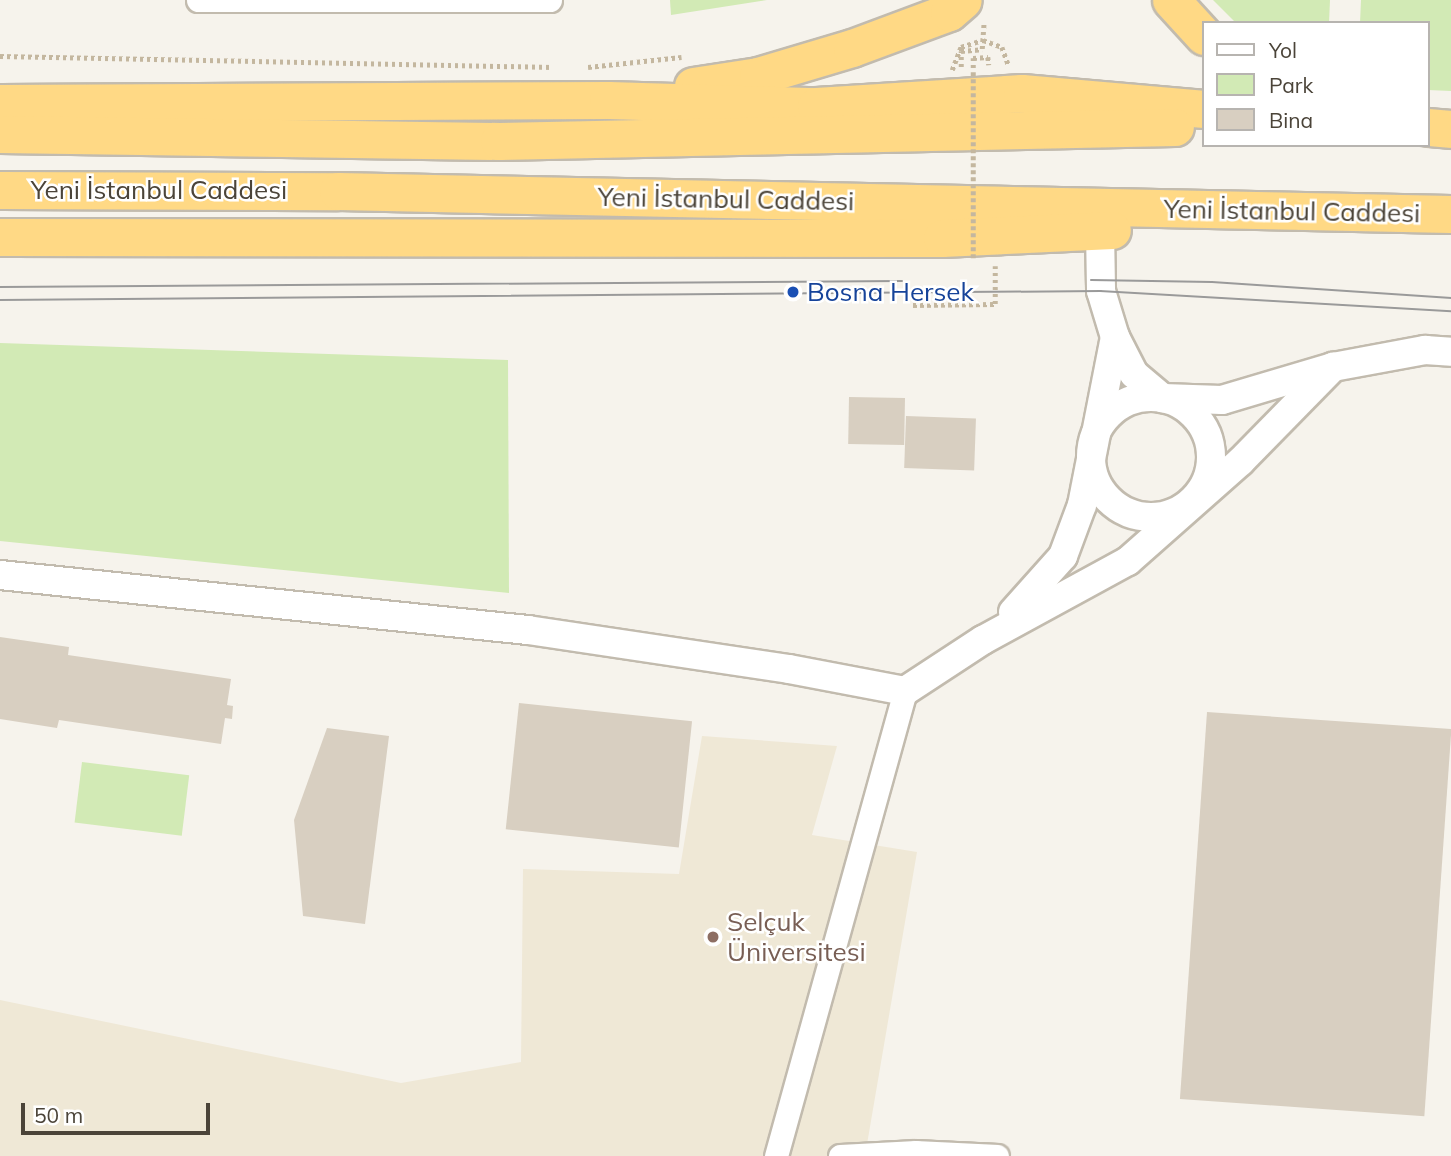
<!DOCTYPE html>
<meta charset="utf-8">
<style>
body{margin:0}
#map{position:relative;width:1451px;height:1156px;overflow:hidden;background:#f6f3ec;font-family:Mulish,sans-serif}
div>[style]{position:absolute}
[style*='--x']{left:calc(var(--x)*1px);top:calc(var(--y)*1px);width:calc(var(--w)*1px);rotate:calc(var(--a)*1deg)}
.education>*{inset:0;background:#efe8d6}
.green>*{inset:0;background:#d2eab5;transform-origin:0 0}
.building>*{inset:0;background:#d8cfc1;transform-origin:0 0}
.path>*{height:4.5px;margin-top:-2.25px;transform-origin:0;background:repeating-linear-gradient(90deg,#c4b79f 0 3.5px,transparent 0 7px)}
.roads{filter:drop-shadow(2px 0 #c2bbae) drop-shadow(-2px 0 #c2bbae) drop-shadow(0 2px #c2bbae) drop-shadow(0 -2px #c2bbae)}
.minor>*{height:23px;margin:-11.5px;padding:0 11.5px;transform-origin:11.5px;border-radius:11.5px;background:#fff}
.tertiary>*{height:28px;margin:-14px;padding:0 14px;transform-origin:14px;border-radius:14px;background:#fff}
.tertiary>.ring{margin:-14px;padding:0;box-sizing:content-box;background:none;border:28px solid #fff;border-radius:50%}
.trunk>*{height:37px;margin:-18.5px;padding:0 18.5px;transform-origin:18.5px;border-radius:18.5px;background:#ffd985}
.tram>*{height:2px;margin:-1px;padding:0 1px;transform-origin:1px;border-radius:1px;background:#9a9a9a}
.path-bridge>*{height:4.5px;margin-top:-2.25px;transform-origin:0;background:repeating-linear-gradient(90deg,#c4b79f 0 3.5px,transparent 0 7px)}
.dots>*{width:19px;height:19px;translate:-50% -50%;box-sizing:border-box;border:4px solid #fff;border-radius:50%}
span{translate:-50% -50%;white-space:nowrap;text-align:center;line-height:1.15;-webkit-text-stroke:5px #fff;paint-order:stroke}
.street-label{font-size:26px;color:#4b4439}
.transit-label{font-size:26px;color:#164399}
.left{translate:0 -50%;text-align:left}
.education-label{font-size:26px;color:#785e54}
.legend{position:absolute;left:1202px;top:21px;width:228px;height:126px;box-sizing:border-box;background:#fff;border:2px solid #b7b4b0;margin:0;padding:9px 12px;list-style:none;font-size:21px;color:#4b4439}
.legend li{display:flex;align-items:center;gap:14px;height:35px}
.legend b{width:35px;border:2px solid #b7b4b0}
.scale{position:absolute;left:21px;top:1103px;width:189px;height:32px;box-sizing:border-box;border:4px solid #4b4439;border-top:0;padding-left:9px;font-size:21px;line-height:24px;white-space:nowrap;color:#4b4439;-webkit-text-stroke:5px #fff;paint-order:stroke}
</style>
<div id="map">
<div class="education">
<div style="clip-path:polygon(702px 736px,837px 746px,812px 835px,917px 852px,865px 1156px,0 1156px,0 1000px,401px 1083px,521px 1062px,523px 869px,679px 874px)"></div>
</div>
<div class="green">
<div style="clip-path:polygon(670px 0,767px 0,671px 15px)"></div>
<div style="clip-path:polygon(1213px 0,1330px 0,1329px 23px,1236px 23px)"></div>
<div style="clip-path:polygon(1361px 0,1451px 0,1451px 91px,1428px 90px,1428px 23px,1360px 23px)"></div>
<div style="clip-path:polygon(0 343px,508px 360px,509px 593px,0 541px)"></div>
<div style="left:82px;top:762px;width:108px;height:61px;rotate:7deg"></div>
</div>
<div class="building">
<div style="left:849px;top:397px;width:56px;height:47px;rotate:1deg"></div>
<div style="left:906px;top:416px;width:70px;height:52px;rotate:2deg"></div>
<div style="clip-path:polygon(0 637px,69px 647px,68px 655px,231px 679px,227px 705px,233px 706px,232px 719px,225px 718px,221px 744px,59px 720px,57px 728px,0 719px)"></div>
<div style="left:519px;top:703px;width:174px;height:127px;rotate:6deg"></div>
<div style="left:1207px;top:712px;width:245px;height:388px;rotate:4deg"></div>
<div style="clip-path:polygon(327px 728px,389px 736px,365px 924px,303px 916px,294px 820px)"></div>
</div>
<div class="path">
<div style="--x:0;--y:56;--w:552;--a:1.14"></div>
<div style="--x:588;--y:67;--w:94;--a:-6.1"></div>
<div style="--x:961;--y:67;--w:16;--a:-90"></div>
<div style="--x:961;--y:51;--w:21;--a:-5"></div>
<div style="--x:982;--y:49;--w:27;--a:-86"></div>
<div style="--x:973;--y:68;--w:10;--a:-90"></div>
<div style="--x:973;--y:58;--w:15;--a:-4"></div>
<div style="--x:988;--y:57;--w:8;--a:83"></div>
<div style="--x:952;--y:70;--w:25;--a:-69"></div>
<div style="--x:961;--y:47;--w:23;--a:-18"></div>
<div style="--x:983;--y:40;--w:20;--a:20"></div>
<div style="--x:1002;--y:47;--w:20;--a:70"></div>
<div style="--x:913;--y:305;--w:82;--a:-0.7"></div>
<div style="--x:995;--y:304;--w:38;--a:-90"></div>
</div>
<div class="roads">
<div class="minor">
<div style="--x:198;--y:0;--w:352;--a:0"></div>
<div style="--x:776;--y:1156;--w:483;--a:-74.5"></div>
<div style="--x:840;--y:1156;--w:76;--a:-3"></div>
<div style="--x:916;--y:1152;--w:81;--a:2.8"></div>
</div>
<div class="tertiary">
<div style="--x:1100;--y:231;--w:60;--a:89"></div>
<div style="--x:1101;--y:291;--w:48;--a:73.1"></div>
<div style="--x:1115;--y:337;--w:42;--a:62.8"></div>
<div style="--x:1134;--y:374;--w:38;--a:40"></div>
<div style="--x:1163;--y:398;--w:59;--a:1.9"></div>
<div style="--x:1222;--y:400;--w:116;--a:-16.6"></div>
<div style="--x:1333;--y:367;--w:94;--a:-10.5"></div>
<div style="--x:1425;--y:350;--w:26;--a:4"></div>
<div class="ring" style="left:1091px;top:397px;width:92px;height:92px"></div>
<div style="--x:0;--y:575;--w:531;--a:5.95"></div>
<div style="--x:528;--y:630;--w:264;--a:8.5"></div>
<div style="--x:789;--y:669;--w:118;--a:10.7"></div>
<div style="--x:905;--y:691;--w:93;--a:-33.2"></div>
<div style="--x:983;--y:640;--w:165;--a:-28.6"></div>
<div style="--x:1128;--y:561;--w:151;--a:-41.5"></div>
<div style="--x:1241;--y:461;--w:132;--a:-45.6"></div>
<div style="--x:1013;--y:612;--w:75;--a:-48.2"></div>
<div style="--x:1063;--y:556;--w:54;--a:-69.6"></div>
<div style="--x:1082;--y:505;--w:171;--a:-78.9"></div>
</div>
<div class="trunk">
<div style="--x:1171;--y:0;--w:49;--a:47.5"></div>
<div style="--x:693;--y:86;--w:66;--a:-8.7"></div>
<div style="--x:758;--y:76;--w:98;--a:-16.6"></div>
<div style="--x:852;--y:48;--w:103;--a:-20.4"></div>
<div style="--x:949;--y:12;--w:18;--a:-41"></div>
<div style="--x:0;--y:103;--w:608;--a:-0.28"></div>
<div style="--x:608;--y:100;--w:208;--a:1.7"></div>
<div style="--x:816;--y:106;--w:206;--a:-3.6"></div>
<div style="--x:1022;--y:93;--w:183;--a:5"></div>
<div style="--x:1428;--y:127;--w:23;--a:5"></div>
<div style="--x:0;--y:134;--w:499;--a:0.8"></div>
<div style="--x:499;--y:141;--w:676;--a:-1.19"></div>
<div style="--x:0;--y:190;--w:338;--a:0.2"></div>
<div style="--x:338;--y:191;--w:1113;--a:1.18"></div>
<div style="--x:0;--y:237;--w:942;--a:0.06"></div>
<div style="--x:942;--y:238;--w:170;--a:-2.7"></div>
</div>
</div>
<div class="tram">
<div style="--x:1091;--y:280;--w:121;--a:0.9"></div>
<div style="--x:1212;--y:282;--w:240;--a:3.8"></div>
<div style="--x:0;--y:287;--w:902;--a:-0.38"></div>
<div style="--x:0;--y:300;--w:1101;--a:-0.47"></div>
<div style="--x:1101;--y:291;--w:351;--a:3.3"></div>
</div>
<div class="path-bridge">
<div style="--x:973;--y:258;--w:186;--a:-90"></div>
</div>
<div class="dots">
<div style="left:793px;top:292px;background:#1a4fb4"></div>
<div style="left:713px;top:937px;background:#8d6e63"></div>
</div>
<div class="street-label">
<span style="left:159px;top:190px">Yeni İstanbul Caddesi</span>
<span style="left:726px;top:199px;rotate:1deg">Yeni İstanbul Caddesi</span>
<span style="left:1292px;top:211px;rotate:1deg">Yeni İstanbul Caddesi</span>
</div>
<div class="transit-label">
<span class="left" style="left:807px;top:292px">Bosna Hersek</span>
</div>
<div class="education-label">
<span class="left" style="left:727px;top:937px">Selçuk<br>Üniversitesi</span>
</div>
<ul class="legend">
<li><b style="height:9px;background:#fff"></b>Yol</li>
<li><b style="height:19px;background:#d2eab5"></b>Park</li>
<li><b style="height:19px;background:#d8cfc1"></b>Bina</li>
</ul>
<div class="scale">50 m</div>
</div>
